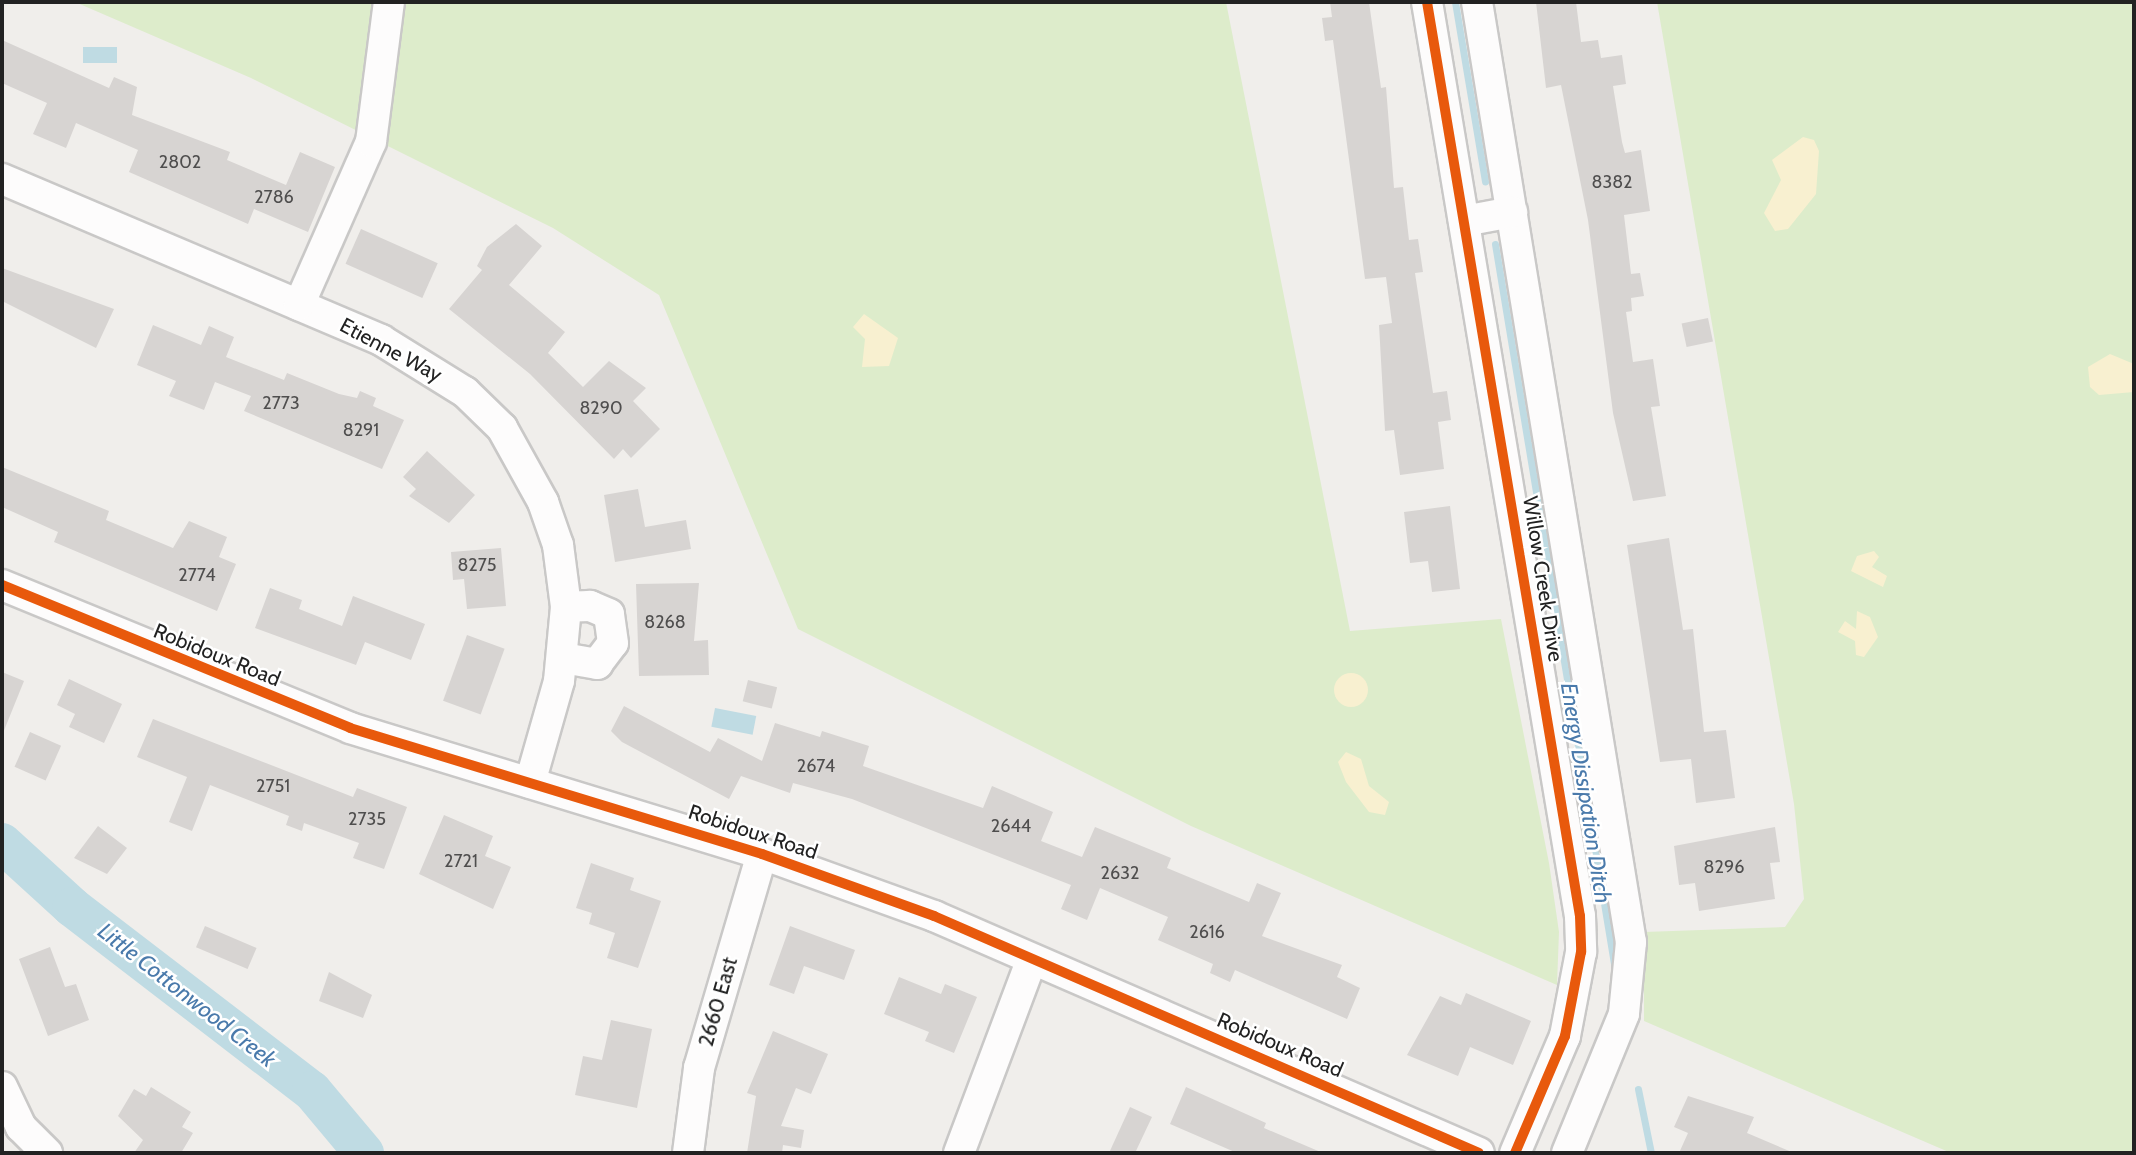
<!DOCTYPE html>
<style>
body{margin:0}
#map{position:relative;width:2136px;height:1155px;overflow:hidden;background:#f0eeeb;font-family:Cabin,sans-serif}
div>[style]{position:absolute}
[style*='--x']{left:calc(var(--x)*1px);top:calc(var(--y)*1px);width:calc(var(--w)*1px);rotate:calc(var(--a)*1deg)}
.grass>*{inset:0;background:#ddeccb}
.sand>*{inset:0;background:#f8f0d0}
.round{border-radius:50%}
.water>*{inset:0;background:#bfdbe3;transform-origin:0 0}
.stream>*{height:7px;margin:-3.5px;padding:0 3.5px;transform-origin:3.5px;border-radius:3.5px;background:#bfdbe3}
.river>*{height:40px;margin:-20px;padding:0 20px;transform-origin:20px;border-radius:20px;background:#bfdbe3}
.building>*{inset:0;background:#d7d4d2;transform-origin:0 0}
.roads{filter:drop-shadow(2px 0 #c9c8c7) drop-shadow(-2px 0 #c9c8c7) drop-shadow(0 2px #c9c8c7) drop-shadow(0 -2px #c9c8c7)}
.minor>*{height:30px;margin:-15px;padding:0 15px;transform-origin:15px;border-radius:15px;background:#fdfcfc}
.cycleway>*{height:10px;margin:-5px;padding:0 5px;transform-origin:5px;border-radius:5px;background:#e8590c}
span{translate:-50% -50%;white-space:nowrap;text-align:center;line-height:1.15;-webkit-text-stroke:5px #fff;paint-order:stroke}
.number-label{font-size:18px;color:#4f4e4e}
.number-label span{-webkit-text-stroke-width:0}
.street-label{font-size:21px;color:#222}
.water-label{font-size:23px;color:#4a7aab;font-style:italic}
.frame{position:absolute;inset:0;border:4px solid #222;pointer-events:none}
</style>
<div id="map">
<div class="grass">
<div style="clip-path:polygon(75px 2px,1226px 2px,1350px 631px,1501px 619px,1549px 863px,1559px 932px,1557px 985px,1191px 826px,798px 629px,659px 295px,553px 228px,251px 78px)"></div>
<div style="clip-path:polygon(1657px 2px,2134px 2px,2134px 1153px,1951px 1153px,1644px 1021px,1644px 932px,1785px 927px,1804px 899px,1794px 804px)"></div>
</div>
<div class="sand">
<div style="clip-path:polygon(1803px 137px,1814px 140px,1819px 151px,1816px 194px,1788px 229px,1775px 231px,1764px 213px,1781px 180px,1772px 160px)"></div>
<div style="clip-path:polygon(864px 314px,898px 338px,889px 366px,862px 367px,865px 339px,853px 327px)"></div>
<div style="clip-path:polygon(2110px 354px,2134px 364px,2134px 392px,2099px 395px,2090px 387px,2088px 367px)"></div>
<div style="clip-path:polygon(1874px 551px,1879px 557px,1872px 567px,1887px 576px,1883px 587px,1851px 571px,1857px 556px)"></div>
<div style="clip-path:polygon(1857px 611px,1870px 617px,1878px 637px,1864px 657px,1856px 655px,1855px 641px,1838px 632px,1845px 621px,1856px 629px)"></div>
<div class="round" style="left:1334px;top:673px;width:34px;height:34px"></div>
<div style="clip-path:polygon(1346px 752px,1361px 759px,1369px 786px,1389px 802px,1385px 815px,1369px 812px,1346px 782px,1338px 762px)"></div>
</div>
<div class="water">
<div style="left:83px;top:47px;width:34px;height:16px"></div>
<div style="left:715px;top:708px;width:42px;height:19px;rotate:11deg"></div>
</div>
<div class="stream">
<div style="--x:1455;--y:2;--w:182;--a:80.5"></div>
<div style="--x:1495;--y:244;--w:736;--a:80.61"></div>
<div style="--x:1638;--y:1089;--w:65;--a:78.5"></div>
</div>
<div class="river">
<div style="--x:2;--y:843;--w:95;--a:42.4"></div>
<div style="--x:72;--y:907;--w:302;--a:37.5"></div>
<div style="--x:312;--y:1091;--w:81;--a:50"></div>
</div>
<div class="building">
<div style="clip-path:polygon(1330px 2px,1369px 2px,1381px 88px,1386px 87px,1394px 188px,1403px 187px,1409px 240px,1418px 239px,1423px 272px,1415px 273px,1433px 393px,1447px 391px,1451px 420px,1438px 422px,1444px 469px,1400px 475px,1394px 430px,1385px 431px,1379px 325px,1392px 323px,1386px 277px,1365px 279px,1333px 40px,1325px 41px,1322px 18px,1332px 17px)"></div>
<div style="clip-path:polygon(1536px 2px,1576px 2px,1581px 42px,1598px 40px,1601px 58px,1622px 55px,1626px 84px,1613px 86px,1622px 142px,1625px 153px,1641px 150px,1650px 211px,1624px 215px,1631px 274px,1640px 273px,1644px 296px,1631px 298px,1632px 311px,1626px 312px,1633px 362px,1653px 359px,1660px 406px,1651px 407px,1666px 496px,1633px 501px,1613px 413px,1588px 220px,1561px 85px,1546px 88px)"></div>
<div style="clip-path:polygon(2px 40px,109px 88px,114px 77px,137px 87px,132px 115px,230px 152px,227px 160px,286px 185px,300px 152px,335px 167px,308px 232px,254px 209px,248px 224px,129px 172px,138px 150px,76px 123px,66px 148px,33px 134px,47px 103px,2px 83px)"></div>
<div style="clip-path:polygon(516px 224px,542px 246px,509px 285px,565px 332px,548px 353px,583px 387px,609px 361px,646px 388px,633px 401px,660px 429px,631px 458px,623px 449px,614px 459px,530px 374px,449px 309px,482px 270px,477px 266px,487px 247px)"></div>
<div style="left:361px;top:229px;width:84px;height:38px;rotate:24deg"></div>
<div style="clip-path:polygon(2px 268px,114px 309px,96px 348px,2px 301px)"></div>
<div style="left:1708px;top:318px;width:24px;height:27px;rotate:78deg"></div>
<div style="clip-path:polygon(153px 325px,201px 345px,209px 326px,234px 337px,226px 357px,284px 380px,287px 373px,339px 394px,357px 398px,360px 391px,376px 398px,373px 406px,404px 420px,382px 469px,244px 411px,251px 396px,215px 382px,204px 410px,169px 396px,176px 381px,137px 365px)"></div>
<div style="clip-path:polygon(427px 451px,475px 495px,449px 523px,409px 496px,416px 489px,403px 477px)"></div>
<div style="clip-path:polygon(2px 467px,109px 511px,106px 520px,173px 548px,189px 521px,227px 537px,219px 557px,236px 564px,217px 611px,54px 542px,58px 532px,2px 507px)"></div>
<div style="clip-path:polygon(638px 489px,645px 527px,686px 520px,691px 549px,615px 562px,604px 495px)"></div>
<div style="clip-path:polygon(1450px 506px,1460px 589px,1432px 592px,1428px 561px,1410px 563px,1404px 512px)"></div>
<div style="clip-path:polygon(1669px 538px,1683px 630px,1693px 629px,1704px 732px,1726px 730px,1735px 798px,1696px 803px,1691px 759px,1660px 762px,1627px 545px)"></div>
<div style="clip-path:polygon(501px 548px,506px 606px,467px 609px,464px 579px,453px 580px,451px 552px)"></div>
<div style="clip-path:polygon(699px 583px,694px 641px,708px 640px,709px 675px,639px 676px,636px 584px)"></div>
<div style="clip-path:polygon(270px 588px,302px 600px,299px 609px,342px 626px,353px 596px,425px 624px,411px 660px,365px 642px,356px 665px,255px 628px)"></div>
<div style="left:467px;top:635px;width:40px;height:70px;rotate:20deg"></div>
<div style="clip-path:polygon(2px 672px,24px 681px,3px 733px,2px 733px)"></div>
<div style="clip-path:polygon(69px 679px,122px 704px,104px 743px,69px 727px,75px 714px,57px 705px)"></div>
<div style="left:748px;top:680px;width:30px;height:22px;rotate:14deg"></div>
<div style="clip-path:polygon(624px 706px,710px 752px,718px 738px,762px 761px,775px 723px,820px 737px,822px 731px,869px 746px,863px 766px,983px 808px,992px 786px,1053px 812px,1041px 841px,1082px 857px,1095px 827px,1171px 858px,1167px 868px,1249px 902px,1257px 883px,1281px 893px,1262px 936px,1342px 965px,1337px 977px,1360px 988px,1347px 1019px,1235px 970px,1230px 982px,1210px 973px,1213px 964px,1158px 940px,1168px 917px,1100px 888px,1087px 920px,1061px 909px,1071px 885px,852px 799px,793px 783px,790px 793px,741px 776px,729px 799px,622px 742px,611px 731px)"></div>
<div style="clip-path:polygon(153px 719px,353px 797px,357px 788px,407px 807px,384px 869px,353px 858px,359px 843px,304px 823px,302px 831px,286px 825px,289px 816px,210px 785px,192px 831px,169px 822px,187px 777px,137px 757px)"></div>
<div style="left:30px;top:732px;width:34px;height:38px;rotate:24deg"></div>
<div style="clip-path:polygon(444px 815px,493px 836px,485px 856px,511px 867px,493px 909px,419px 874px)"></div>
<div style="clip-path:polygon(98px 826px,127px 848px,107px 874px,74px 858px)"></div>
<div style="clip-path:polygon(1775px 827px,1780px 862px,1770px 863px,1775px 899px,1699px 911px,1695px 883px,1679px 885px,1674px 846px)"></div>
<div style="clip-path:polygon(591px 863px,634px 878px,630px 890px,661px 901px,638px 968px,607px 958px,615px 933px,589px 924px,592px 913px,576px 908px)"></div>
<div style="left:205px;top:926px;width:56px;height:23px;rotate:23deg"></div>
<div style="clip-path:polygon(790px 926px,855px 950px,844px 980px,804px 966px,794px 994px,769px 985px)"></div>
<div style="clip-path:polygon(50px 947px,65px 987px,76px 984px,89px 1020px,48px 1036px,19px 959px)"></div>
<div style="clip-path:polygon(329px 972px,372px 995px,363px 1018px,319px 1001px)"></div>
<div style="clip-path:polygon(899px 977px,941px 994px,945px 984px,977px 997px,954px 1053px,925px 1041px,929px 1032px,884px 1014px)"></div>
<div style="clip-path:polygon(1466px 993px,1531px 1021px,1513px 1065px,1470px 1047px,1458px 1076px,1407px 1055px,1440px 996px,1461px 1005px)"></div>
<div style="clip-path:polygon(611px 1020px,652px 1029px,637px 1108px,575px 1095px,583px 1056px,602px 1060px)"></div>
<div style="clip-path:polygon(773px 1031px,828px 1054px,811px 1094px,796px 1088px,781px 1126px,804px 1130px,801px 1148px,783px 1145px,782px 1153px,747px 1153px,756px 1096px,747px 1093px)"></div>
<div style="clip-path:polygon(151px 1087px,191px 1112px,182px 1127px,193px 1133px,181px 1153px,134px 1153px,143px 1140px,118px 1116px,134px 1089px,146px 1096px)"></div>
<div style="clip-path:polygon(1186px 1087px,1266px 1123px,1264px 1128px,1323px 1153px,1237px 1153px,1170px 1124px)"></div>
<div style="clip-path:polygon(1688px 1096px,1754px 1117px,1747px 1133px,1794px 1153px,1679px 1153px,1688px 1133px,1674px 1127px)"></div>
<div style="clip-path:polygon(1130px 1107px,1152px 1117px,1135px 1153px,1109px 1153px)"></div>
</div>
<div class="roads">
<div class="minor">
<div style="--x:1427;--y:2;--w:927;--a:80.5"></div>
<div style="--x:1580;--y:916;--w:36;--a:88"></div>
<div style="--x:1581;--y:952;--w:86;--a:100.8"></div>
<div style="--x:1565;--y:1036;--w:127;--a:113.1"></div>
<div style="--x:1477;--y:2;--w:953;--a:80.7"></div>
<div style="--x:1631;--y:942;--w:72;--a:95.6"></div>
<div style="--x:1624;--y:1014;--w:150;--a:112.3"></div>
<div style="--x:2;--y:179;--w:412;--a:23"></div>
<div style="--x:381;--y:340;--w:99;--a:31.8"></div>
<div style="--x:465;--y:392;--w:52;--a:44.2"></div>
<div style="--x:502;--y:428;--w:85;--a:61"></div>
<div style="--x:543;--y:502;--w:46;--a:70.8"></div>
<div style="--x:558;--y:545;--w:63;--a:82.6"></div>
<div style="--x:566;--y:607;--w:74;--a:95.4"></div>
<div style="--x:559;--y:681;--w:106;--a:105.9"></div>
<div style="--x:1464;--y:221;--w:49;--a:-10.6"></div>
<div style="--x:299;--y:305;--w:178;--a:-66.2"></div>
<div style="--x:371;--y:142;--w:141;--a:-82.7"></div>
<div style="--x:2;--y:585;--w:376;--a:22.3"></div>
<div style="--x:350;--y:728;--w:431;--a:17"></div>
<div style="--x:762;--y:854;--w:183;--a:19.8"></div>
<div style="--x:934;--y:916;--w:594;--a:23.5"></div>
<div style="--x:563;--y:658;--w:35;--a:10"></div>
<div style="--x:597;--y:664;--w:26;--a:-53"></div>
<div style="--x:613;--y:643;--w:29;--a:-98"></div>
<div style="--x:609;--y:614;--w:21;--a:-157"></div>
<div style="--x:590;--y:606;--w:24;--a:178"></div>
<div style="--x:2;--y:1087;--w:44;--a:64.6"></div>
<div style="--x:21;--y:1127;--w:37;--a:45"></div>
<div style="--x:688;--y:1153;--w:86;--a:-82.6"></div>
<div style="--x:699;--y:1068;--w:223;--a:-73.6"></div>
<div style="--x:959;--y:1153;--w:207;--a:-69.4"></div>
</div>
</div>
<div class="cycleway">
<div style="--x:1427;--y:2;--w:927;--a:80.5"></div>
<div style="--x:1580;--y:916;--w:36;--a:88"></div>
<div style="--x:1581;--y:952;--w:86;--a:100.8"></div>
<div style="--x:1565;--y:1036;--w:127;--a:113.1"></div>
<div style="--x:2;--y:585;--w:376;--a:22.3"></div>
<div style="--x:350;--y:728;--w:431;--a:17"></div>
<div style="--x:762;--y:854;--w:183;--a:19.8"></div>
<div style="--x:934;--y:916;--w:594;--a:23.5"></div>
</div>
<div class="number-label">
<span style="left:180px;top:162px">2802</span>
<span style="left:1612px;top:182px">8382</span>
<span style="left:274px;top:197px">2786</span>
<span style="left:281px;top:403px">2773</span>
<span style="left:601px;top:408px">8290</span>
<span style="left:361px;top:430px">8291</span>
<span style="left:477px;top:565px">8275</span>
<span style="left:197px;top:575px">2774</span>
<span style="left:665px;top:622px">8268</span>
<span style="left:816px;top:766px">2674</span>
<span style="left:273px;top:786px">2751</span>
<span style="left:367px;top:819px">2735</span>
<span style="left:1011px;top:826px">2644</span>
<span style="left:461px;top:861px">2721</span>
<span style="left:1724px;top:867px">8296</span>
<span style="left:1120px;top:873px">2632</span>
<span style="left:1207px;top:932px">2616</span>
</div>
<div class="street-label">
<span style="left:391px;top:350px;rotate:28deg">Etienne Way</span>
<span style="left:1543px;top:579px;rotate:81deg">Willow Creek Drive</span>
<span style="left:217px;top:655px;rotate:22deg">Robidoux Road</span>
<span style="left:753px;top:832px;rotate:18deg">Robidoux Road</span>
<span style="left:718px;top:1002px;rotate:-74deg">2660 East</span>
<span style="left:1280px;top:1045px;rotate:23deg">Robidoux Road</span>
</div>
<div class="water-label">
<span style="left:1586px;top:793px;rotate:81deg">Energy Dissipation Ditch</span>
<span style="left:187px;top:995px;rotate:38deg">Little Cottonwood Creek</span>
</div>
<div class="frame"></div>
</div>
